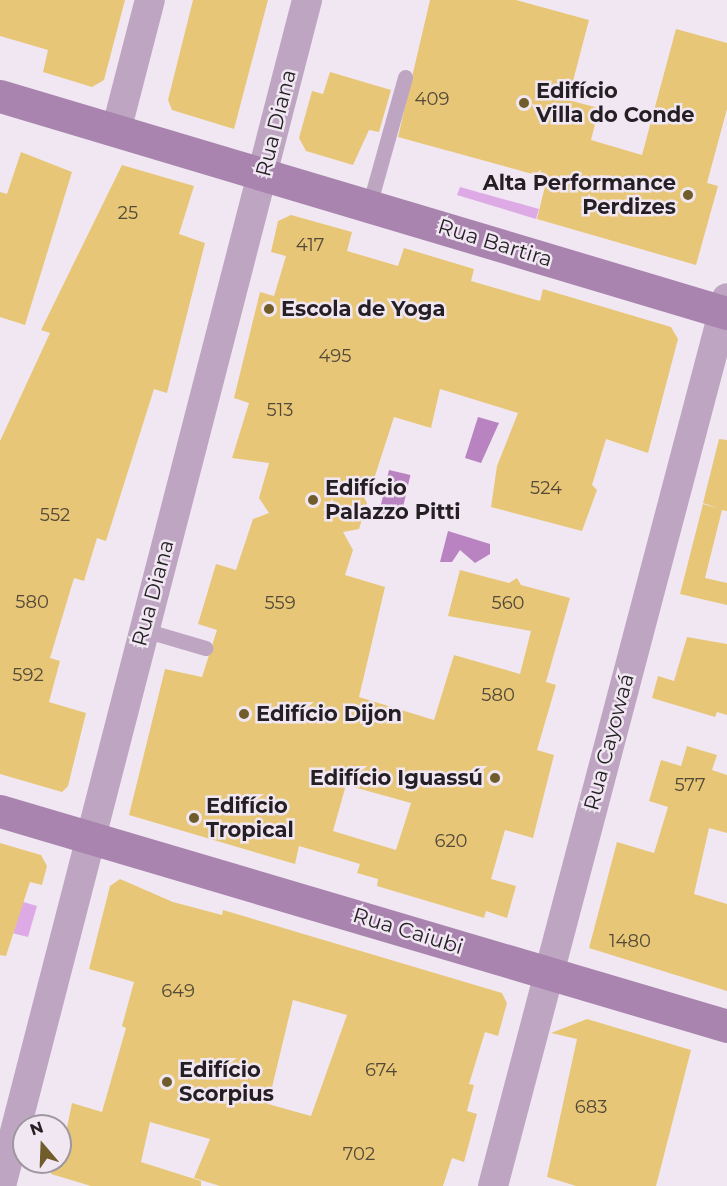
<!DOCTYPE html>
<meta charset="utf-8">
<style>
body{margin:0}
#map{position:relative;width:727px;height:1186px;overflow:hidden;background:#f1e7f2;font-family:Montserrat,sans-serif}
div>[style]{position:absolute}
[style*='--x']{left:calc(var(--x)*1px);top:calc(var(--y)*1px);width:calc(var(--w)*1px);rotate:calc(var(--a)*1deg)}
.green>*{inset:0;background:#ddaae5}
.water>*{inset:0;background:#b883c0;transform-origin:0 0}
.building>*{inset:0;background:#e7c777}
.lane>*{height:15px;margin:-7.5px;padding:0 7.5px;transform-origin:7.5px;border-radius:7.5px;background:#bea6c2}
.street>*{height:30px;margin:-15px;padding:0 15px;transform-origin:15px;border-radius:15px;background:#bea6c2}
.secondary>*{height:33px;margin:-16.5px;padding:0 16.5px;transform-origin:16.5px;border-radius:16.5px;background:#a884ae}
.dots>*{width:16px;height:16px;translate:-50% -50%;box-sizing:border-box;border:3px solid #f1e7f2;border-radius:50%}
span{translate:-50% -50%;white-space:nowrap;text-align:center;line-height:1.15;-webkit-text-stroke:5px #f1e7f2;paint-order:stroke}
.number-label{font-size:18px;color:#544938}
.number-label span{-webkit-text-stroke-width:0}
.poi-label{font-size:21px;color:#231f23;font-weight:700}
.left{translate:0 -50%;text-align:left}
.right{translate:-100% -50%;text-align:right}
.street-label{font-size:21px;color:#231f23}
.north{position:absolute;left:12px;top:1114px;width:60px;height:60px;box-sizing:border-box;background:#f1e7f2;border:2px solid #9f979f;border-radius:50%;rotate:341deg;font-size:16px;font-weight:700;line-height:24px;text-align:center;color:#231f23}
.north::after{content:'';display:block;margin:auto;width:21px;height:27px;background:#705d2b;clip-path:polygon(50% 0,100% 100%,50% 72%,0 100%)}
</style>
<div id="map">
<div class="green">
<div style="clip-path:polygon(460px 187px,539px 209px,536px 219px,457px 195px)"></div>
<div style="clip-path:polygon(0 895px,37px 906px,28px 937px,0 930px)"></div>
</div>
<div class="water">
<div style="clip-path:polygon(478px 417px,499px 423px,481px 463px,465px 458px)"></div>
<div style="left:389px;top:470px;width:22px;height:45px;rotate:13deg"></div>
<div style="clip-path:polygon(448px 531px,490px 544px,490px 554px,475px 563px,460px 550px,452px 562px,440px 562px)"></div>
</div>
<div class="building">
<div style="clip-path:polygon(0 0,125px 0,104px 80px,92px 87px,43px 72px,48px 50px,0 36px)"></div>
<div style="clip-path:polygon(193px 0,268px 0,234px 129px,172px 110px,168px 100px)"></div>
<div style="clip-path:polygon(430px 0,516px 0,589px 20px,568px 100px,599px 108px,591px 140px,642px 155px,676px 29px,727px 43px,727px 109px,707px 183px,718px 186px,696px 265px,537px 219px,547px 178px,398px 137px)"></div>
<div style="clip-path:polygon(330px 72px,391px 90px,379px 132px,369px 130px,353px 165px,306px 151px,299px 138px,312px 91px,323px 94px)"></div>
<div style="clip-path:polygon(21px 152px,72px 172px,25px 325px,0 317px,0 192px,7px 194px)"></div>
<div style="clip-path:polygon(122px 165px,194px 186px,179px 234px,205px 243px,167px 393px,154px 389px,106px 541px,97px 538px,84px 581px,74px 578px,50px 658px,60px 661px,49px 702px,86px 713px,68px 786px,62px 792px,0 774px,0 441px,50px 333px,41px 330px)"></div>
<div style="clip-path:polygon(evenodd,291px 215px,352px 232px,347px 251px,398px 266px,404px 248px,474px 269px,471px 281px,540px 301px,543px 289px,671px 327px,678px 339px,648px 453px,606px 439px,592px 485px,597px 490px,582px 531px,491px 507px,497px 466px,518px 413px,440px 389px,431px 428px,394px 417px,373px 482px,359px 488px,367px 503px,359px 529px,343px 532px,353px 550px,345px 575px,385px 587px,359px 697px,434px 720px,454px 655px,520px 674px,531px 631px,448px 616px,460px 570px,509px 583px,517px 578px,521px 585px,570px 598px,546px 682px,556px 685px,537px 750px,554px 755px,533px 838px,505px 830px,491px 879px,516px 886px,507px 918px,486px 911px,484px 918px,377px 886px,378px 879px,357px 873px,360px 864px,299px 846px,295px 864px,129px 815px,165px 669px,202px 677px,217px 630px,198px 624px,216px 564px,236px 570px,253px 519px,269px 513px,259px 498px,269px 463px,232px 458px,249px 403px,234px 398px,260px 292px,274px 296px,286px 256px,271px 252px,278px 221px,291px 215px,346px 785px,411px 803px,396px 850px,333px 831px,346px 785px)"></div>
<div style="clip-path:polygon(719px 439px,727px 440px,727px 511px,722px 510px,705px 578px,727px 583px,727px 605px,680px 594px,703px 504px,720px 509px,703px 503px)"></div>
<div style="clip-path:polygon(687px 637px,727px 644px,727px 715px,717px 712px,715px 717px,652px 698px,658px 676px,674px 681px)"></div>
<div style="clip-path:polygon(687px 746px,717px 755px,712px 770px,727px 775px,727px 833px,709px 828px,694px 894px,727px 904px,727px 991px,589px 948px,617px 842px,654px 853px,668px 807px,649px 801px,661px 760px,681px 766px)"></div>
<div style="clip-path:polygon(0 843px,41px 855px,47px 866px,42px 885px,30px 882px,6px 956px,0 955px)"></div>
<div style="clip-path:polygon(evenodd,120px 879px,173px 902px,222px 915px,223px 910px,502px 993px,507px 1003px,498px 1036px,485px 1032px,469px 1084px,474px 1085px,467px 1111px,477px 1114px,464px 1162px,452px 1158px,443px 1186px,220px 1186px,194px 1178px,210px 1139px,150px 1122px,141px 1162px,201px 1181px,201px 1186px,91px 1186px,51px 1174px,54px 1162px,60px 1162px,72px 1103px,102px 1112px,126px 1028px,122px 1026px,134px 982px,89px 969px,110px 886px,120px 879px,293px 1000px,347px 1015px,311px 1116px,268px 1104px,293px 1000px)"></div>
<div style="clip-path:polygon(587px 1019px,691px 1050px,656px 1186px,576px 1186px,547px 1177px,577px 1039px,551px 1033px)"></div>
</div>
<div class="lane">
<div style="--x:369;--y:206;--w:134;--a:-74.4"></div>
<div style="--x:144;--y:630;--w:64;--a:16.4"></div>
</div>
<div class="street">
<div style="--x:116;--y:131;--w:135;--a:-75.5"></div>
<div style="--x:1;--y:1186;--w:1225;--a:-75.53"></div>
<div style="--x:493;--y:1186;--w:918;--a:-75.24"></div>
</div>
<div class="secondary">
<div style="--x:0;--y:96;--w:759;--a:16.62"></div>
<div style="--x:0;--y:811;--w:758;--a:16.47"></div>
</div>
<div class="dots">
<div style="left:524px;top:103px;background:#705d2b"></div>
<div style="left:688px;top:195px;background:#705d2b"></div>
<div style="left:269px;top:309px;background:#705d2b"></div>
<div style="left:313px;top:500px;background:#705d2b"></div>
<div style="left:244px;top:714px;background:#705d2b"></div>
<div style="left:495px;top:778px;background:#705d2b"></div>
<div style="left:194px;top:818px;background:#705d2b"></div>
<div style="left:167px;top:1082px;background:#705d2b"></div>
</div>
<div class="number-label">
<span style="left:432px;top:99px">409</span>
<span style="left:128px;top:213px">25</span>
<span style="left:310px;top:245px">417</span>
<span style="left:335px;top:356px">495</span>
<span style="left:280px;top:410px">513</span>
<span style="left:546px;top:488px">524</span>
<span style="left:55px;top:515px">552</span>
<span style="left:32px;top:602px">580</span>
<span style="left:280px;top:603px">559</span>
<span style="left:508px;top:603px">560</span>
<span style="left:28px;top:675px">592</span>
<span style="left:498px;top:695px">580</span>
<span style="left:690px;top:785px">577</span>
<span style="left:451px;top:841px">620</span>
<span style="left:630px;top:941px">1480</span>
<span style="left:178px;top:991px">649</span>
<span style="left:381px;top:1070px">674</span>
<span style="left:591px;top:1107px">683</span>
<span style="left:359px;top:1154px">702</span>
</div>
<div class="poi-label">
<span class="left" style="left:536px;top:103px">Edifício<br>Villa do Conde</span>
<span class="right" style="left:676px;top:195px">Alta Performance<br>Perdizes</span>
<span class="left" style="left:281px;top:309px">Escola de Yoga</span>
<span class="left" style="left:325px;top:500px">Edifício<br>Palazzo Pitti</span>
<span class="left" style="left:256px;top:714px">Edifício Dijon</span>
<span class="right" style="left:483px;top:778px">Edifício Iguassú</span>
<span class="left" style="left:206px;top:818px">Edifício<br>Tropical</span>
<span class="left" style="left:179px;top:1082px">Edifício<br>Scorpius</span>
</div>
<div class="street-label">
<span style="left:276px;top:123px;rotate:-76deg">Rua Diana</span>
<span style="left:495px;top:243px;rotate:17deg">Rua Bartira</span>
<span style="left:153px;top:593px;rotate:-75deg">Rua Diana</span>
<span style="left:609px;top:742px;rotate:-75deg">Rua Cayowaá</span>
<span style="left:408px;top:931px;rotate:17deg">Rua Caiubi</span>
</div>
<div class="north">N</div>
</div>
